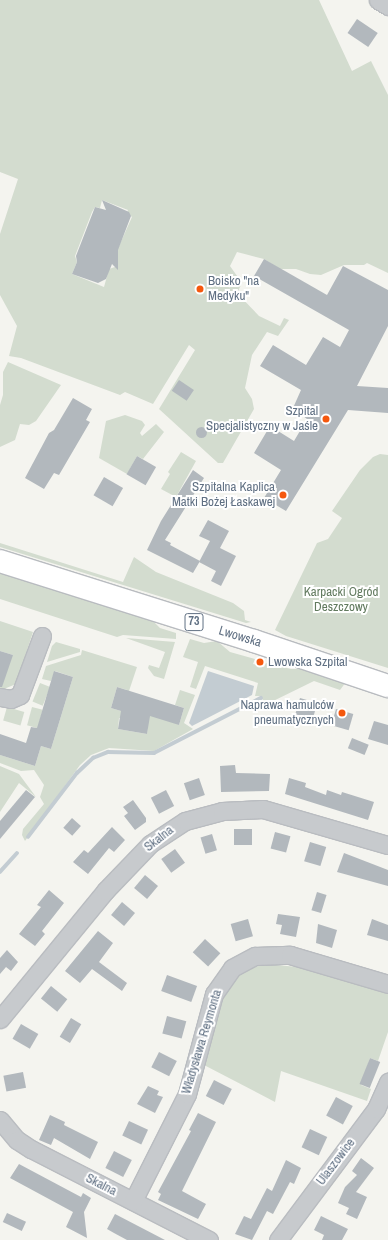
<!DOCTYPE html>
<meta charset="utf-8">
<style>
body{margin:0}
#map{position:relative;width:388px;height:1240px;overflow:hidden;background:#f4f4ef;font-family:"Archivo Narrow",sans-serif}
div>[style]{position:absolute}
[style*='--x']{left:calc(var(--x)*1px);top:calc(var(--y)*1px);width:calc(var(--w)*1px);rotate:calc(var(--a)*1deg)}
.green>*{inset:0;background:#d3dccf;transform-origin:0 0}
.water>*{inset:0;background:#c3ccd2}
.stream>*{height:3.5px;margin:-1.75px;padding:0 1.75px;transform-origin:1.75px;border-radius:1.75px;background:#c3ccd2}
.building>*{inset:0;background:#b2b8bd;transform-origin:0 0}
.round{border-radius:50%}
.roads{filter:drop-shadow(1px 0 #b9bcc0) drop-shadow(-1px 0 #b9bcc0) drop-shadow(0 1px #b9bcc0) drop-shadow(0 -1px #b9bcc0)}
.minor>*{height:17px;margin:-8.5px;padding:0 8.5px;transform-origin:8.5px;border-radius:8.5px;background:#c7cacd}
.major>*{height:22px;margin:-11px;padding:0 11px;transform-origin:11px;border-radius:11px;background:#fff}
.dots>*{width:11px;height:11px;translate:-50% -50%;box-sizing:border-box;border:2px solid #fff;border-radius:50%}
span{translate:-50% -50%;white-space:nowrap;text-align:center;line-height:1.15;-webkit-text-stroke:4px #fff;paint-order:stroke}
.shield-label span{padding:1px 3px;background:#fff;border:1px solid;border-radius:3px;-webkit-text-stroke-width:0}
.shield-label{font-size:12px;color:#607083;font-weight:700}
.poi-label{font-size:13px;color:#607083}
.left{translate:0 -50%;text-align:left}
.right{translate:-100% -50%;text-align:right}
.park-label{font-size:13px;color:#627a5f}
.street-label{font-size:13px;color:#607083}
</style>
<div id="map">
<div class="green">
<div style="clip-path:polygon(evenodd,0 0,319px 0,352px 71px,371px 61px,388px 95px,388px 273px,367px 263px,364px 265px,344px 265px,321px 275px,310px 274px,296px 269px,280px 269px,264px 259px,237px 252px,230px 266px,242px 283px,237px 293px,259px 316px,280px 326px,284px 318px,289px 320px,278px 336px,267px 332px,252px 355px,245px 388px,252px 399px,254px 409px,223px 463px,218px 463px,159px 409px,195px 350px,189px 345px,153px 404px,125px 392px,120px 395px,21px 358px,9px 356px,17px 326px,0 295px,0 234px,18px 179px,0 172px,0 0,102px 200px,128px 210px,127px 213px,132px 217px,115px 255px,118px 261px,115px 267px,109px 269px,104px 287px,72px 274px,77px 262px,75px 256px,92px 212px,95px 207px,100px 208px,102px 200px)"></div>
<div style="clip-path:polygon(8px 362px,61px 385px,36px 421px,29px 425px,20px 424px,15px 440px,0 447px,0 405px,3px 395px,3px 372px)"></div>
<div style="clip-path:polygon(125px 415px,142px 421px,145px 425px,140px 433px,142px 436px,156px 424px,164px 432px,143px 459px,137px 456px,127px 474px,99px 458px,106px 421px)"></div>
<div style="clip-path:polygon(181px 452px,196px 461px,176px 497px,161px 489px,170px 474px,168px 472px)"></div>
<div style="clip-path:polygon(380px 454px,388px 455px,388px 668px,286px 636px,275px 630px,317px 543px,328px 539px,342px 518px,332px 511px,360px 470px,373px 457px)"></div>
<div style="clip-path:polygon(0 543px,123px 582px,134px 557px,156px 572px,233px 603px,244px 611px,245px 620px,251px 622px,246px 623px,0 547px)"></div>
<div style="clip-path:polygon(0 572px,153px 621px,160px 628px,176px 633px,176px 639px,123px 635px,117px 637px,0 599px)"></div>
<div style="clip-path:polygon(0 621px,33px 632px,16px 684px,4px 689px,0 688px,0 670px,13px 655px,0 651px)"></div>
<div style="clip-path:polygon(126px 638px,175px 642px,164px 679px,154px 676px,148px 668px,149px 665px,159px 668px,165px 652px)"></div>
<div style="clip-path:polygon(190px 639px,204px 643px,217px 641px,230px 652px,255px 659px,253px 664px,264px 667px,266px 663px,291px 669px,306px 669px,346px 682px,340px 690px,314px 681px,261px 707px,263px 700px,261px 696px,255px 696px,258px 683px,205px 666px,196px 689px,190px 687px,198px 662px,183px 657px)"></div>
<div style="clip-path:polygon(56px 642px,80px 649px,80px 652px,47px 662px,52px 646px)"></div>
<div style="clip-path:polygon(evenodd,82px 650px,137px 667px,129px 691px,179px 725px,184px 708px,175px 705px,180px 690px,195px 695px,184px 723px,193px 729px,154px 751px,109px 748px,91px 755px,80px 765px,25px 841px,22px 835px,23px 829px,44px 804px,40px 797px,44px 785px,34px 770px,21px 771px,0 763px,0 755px,35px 766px,41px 746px,51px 749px,73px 677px,55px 671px,51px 681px,42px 679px,46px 666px,81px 655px,82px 650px,117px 687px,127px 690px,121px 711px,111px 708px,117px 687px,82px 650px,119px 718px,148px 723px,147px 734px,118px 729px,119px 718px)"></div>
<div style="left:40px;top:683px;width:11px;height:20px;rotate:22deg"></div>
<div style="left:7px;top:707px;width:18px;height:14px;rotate:16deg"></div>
<div style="left:32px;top:707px;width:11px;height:19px;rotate:15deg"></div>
<div style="clip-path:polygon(0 766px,19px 774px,36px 797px,19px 783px,0 812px)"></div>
<div style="clip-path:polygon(265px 964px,298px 967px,388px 994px,388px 1032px,378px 1061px,370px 1058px,361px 1085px,371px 1089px,367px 1101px,281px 1071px,275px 1102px,204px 1065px,226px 989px,238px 972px)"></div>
</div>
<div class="water">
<div style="clip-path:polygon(208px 671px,254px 686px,252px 695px,192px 726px,189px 723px)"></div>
</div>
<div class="stream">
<div style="--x:28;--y:837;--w:81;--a:-52.6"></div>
<div style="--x:77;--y:773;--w:22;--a:-43"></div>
<div style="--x:93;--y:758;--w:16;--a:-22"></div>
<div style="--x:108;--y:752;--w:46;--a:1.2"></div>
<div style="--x:154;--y:753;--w:120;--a:-27.2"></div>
<div style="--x:0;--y:872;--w:25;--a:-48"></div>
</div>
<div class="building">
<div style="left:357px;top:19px;width:25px;height:17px;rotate:34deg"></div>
<div style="clip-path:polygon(102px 200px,129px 212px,131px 216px,118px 250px,118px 270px,112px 264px,106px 279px,98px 283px,72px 274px,77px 262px,76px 256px,95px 207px,106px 210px)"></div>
<div style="clip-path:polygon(264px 259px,327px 295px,343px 266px,388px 290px,388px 326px,357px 386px,388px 388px,388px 413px,348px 410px,286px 511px,264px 498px,281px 470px,254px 453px,270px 426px,294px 441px,307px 419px,293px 408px,301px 390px,260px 366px,273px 345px,306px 365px,323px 337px,340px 347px,349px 330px,254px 276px)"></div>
<div style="left:179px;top:380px;width:18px;height:13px;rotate:34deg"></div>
<div style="clip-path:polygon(73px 398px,92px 409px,86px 420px,90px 422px,59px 475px,54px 473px,44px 489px,25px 478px,49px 433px,54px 430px)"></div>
<div class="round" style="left:195.5px;top:426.5px;width:11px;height:11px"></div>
<div style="left:137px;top:456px;width:22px;height:21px;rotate:30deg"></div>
<div style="clip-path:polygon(193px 470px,204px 478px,165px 540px,171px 543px,170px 545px,200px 561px,193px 573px,147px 550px,161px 521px)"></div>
<div style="left:104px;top:477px;width:22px;height:21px;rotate:30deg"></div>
<div style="clip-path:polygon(208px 520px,229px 531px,220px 548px,236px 556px,221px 586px,211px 581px,216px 571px,199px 562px,210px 541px,199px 536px)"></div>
<div style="clip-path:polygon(0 651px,13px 655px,2px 687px,0 687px)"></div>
<div style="clip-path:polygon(54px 671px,73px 677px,51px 749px,41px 746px,35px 766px,0 755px,0 734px,26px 743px,31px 727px,37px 728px)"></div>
<div style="clip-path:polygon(117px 687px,184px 708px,179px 725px,150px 716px,147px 734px,118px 729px,121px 711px,111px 708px)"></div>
<div style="left:300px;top:698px;width:18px;height:17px;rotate:16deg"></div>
<div style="left:336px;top:709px;width:18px;height:17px;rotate:16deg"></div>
<div style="clip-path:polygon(374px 721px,388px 725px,388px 745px,368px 739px)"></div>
<div style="left:352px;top:738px;width:18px;height:11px;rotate:22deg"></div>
<div style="clip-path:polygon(235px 765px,236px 773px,270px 774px,269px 791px,221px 792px,220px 766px)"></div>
<div style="left:199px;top:778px;width:18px;height:16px;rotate:71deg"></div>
<div style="clip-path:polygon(289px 778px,306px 783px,305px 787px,326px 795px,327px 790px,341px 795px,342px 792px,374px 802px,368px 820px,285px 794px)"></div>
<div style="clip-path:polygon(26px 790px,35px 797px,0 839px,0 821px)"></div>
<div style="left:166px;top:790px;width:18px;height:17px;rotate:63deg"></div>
<div style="clip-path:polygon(133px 800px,146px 818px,146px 822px,135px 830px,124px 816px,128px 813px,123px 807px)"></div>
<div style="left:72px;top:818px;width:12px;height:13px;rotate:42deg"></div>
<div style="clip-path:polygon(112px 827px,125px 840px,114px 852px,109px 848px,88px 874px,73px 862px,84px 850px,88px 853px)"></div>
<div style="left:252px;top:829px;width:16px;height:18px;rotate:90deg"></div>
<div style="left:275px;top:832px;width:16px;height:17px;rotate:15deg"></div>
<div style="left:212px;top:834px;width:17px;height:12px;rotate:73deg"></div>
<div style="left:310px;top:842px;width:17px;height:20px;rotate:17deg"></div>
<div style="left:175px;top:849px;width:17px;height:17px;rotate:54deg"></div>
<div style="clip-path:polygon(344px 853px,388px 870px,388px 886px,337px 872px)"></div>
<div style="left:145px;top:875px;width:17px;height:17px;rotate:40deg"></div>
<div style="clip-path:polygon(49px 890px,64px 903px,42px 931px,45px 934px,35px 946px,19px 934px,41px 907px,37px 905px)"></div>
<div style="left:317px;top:892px;width:10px;height:19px;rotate:17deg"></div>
<div style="left:122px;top:902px;width:17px;height:17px;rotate:40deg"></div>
<div style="clip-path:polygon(278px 914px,300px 917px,296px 937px,280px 934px,282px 925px,276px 924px)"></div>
<div style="left:248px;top:919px;width:18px;height:18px;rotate:74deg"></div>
<div style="clip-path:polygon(372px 919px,388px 925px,388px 941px,367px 935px)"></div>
<div style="clip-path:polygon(318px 924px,337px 930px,332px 948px,316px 943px)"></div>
<div style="clip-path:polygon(98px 931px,113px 943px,99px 962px,127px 983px,122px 991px,92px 969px,80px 983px,65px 971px)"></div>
<div style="left:205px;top:939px;width:21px;height:18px;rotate:43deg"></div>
<div style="clip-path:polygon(7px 950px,18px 962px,11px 971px,6px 967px,0 974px,0 958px)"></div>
<div style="left:167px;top:975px;width:32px;height:17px;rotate:20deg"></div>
<div style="left:51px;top:986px;width:21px;height:16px;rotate:39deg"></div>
<div style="left:167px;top:1016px;width:20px;height:18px;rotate:15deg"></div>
<div style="left:71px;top:1018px;width:12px;height:22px;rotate:31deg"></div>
<div style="left:21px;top:1024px;width:20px;height:17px;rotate:30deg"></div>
<div style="left:159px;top:1052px;width:20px;height:17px;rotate:27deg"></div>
<div style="left:370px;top:1058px;width:11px;height:28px;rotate:22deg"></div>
<div style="left:23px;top:1072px;width:16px;height:20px;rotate:79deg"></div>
<div style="left:214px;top:1080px;width:20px;height:18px;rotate:27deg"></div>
<div style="clip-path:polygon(148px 1086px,159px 1091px,157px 1095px,163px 1097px,155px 1113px,137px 1104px)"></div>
<div style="left:336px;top:1097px;width:19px;height:21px;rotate:28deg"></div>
<div style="clip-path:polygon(198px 1113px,216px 1122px,182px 1191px,206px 1204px,198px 1219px,158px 1200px,161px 1194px,158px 1192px,191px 1131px,189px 1130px)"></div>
<div style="clip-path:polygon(50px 1115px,65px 1122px,64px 1125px,98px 1142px,90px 1159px,54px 1138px,51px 1145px,39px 1140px)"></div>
<div style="left:129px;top:1121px;width:21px;height:16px;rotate:25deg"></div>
<div style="left:310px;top:1129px;width:19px;height:20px;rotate:25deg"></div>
<div style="left:114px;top:1151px;width:20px;height:19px;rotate:27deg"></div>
<div style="clip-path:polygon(361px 1158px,374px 1168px,356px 1192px,367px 1197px,357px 1219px,346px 1214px,349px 1208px,338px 1203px,345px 1187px,357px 1175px,352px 1171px)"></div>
<div style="clip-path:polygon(286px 1160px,301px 1168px,294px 1184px,290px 1182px,273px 1214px,267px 1211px,252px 1240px,235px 1234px,244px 1216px,251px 1219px,267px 1188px,272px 1191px)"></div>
<div style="clip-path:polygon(19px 1164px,81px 1197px,83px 1193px,91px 1198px,84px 1212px,87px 1238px,66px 1227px,73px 1212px,10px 1178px)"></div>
<div style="left:7px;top:1213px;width:21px;height:10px;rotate:25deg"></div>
<div style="clip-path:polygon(115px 1214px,165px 1240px,127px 1240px,114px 1233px,107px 1229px)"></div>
<div style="clip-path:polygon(321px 1216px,348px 1229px,342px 1240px,322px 1240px,324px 1235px,314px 1230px)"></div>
</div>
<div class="roads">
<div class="minor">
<div style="--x:378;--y:0;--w:12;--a:31"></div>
<div style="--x:0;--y:697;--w:11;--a:10"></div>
<div style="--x:11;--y:699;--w:10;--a:-24"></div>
<div style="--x:20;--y:695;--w:63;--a:-69.6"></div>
<div style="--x:0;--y:1019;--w:166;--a:-50.6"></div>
<div style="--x:105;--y:891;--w:65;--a:-46.2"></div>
<div style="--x:150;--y:844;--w:42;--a:-33.3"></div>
<div style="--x:185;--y:821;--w:38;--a:-15"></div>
<div style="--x:222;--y:811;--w:41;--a:-2.8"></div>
<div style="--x:263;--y:809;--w:130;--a:16.1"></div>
<div style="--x:0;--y:1120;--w:26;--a:50"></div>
<div style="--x:17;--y:1140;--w:17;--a:33"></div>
<div style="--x:31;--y:1149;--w:200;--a:27.1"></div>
<div style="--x:133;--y:1201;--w:120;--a:-63.2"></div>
<div style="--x:187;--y:1094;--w:104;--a:-74.9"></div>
<div style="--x:214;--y:994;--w:32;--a:-55"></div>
<div style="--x:232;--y:968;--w:26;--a:-28"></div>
<div style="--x:255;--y:956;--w:35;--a:-2"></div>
<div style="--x:290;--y:955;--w:102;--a:16.5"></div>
<div style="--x:278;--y:1240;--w:164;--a:-53.2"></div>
<div style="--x:376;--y:1109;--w:30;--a:-66"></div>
</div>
<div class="major">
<div style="--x:0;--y:561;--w:266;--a:17.5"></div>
<div style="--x:254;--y:641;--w:141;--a:18.6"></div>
</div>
</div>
<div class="dots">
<div style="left:200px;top:289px;background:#f5580e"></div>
<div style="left:326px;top:419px;background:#f5580e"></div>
<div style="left:283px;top:495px;background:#f5580e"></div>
<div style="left:260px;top:662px;background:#f5580e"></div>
<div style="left:342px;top:713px;background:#f5580e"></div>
</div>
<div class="shield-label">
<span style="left:194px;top:622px">73</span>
</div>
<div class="poi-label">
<span class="left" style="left:208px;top:289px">Boisko "na<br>Medyku"</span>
<span class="right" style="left:318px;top:419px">Szpital<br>Specjalistyczny w Jaśle</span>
<span class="right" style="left:275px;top:495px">Szpitalna Kaplica<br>Matki Bożej Łaskawej</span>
<span class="left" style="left:268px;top:662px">Lwowska Szpital</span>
<span class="right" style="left:334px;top:713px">Naprawa hamulców<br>pneumatycznych</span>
</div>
<div class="park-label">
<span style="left:341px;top:600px">Karpacki Ogród<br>Deszczowy</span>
</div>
<div class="street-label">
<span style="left:240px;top:637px;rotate:17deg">Lwowska</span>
<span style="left:159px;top:839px;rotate:-38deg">Skalna</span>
<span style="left:202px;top:1042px;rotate:-73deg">Władysława Reymonta</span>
<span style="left:336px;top:1162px;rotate:-53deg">Ulaszowice</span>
<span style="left:101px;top:1185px;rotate:27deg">Skalna</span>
</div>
</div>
